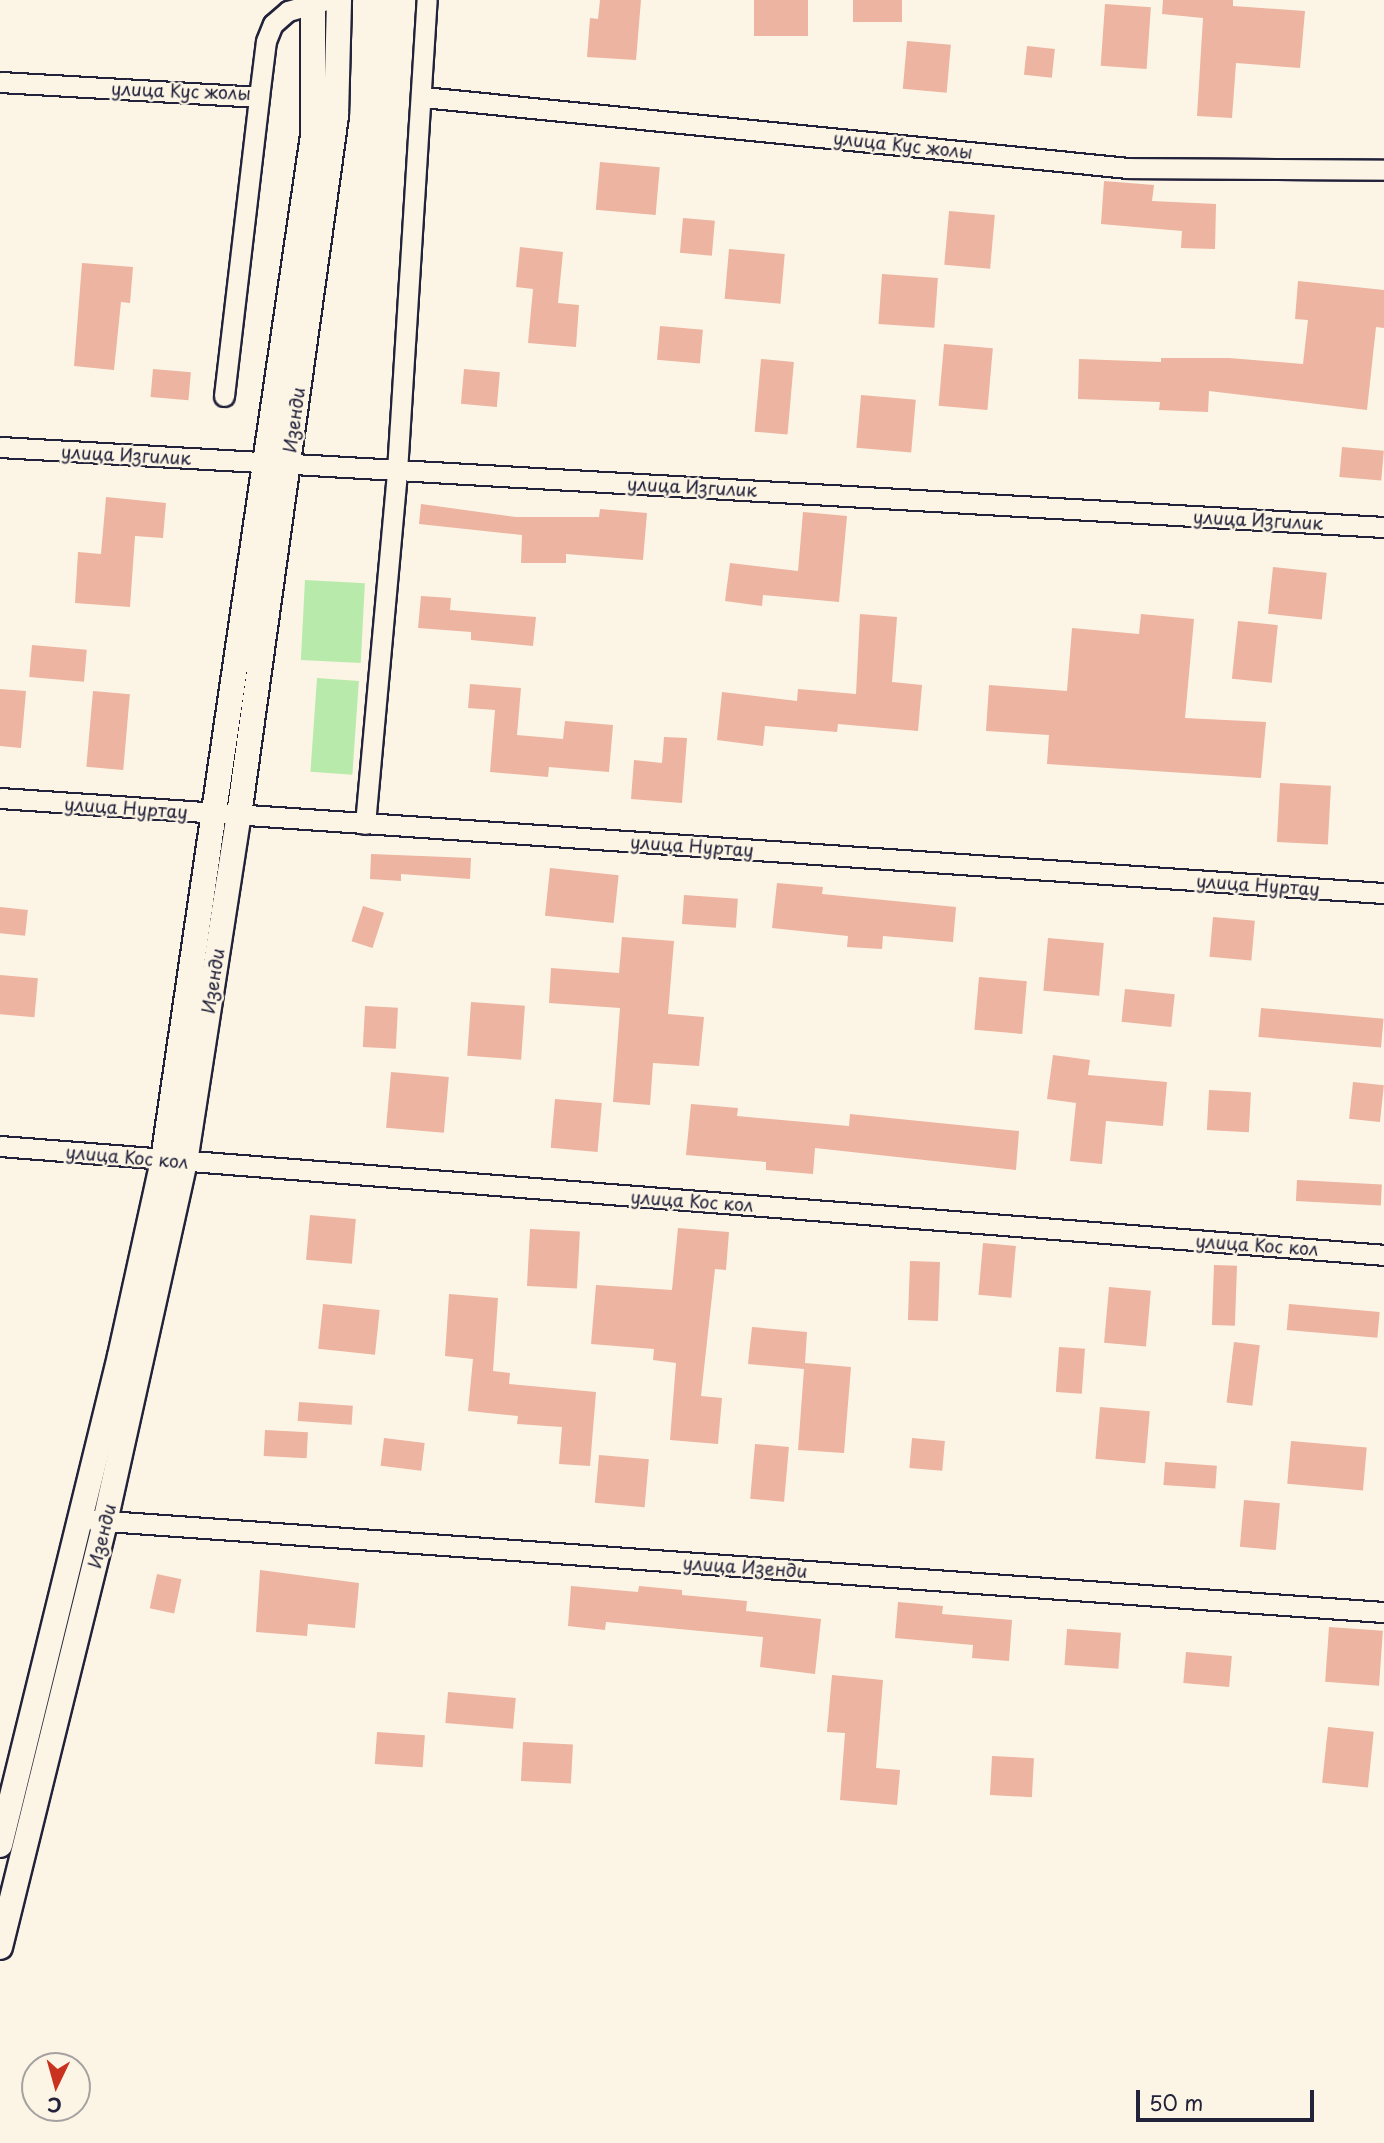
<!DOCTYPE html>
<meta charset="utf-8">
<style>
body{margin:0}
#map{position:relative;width:1384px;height:2143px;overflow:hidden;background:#fcf5e5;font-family:"Playpen Sans",sans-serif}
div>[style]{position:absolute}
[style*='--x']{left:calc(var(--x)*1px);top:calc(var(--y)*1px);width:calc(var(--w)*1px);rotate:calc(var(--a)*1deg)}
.green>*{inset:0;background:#b8ebab;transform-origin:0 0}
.building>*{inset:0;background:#ecb4a1;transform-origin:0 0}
.roads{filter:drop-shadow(2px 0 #22223b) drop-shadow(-2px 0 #22223b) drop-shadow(0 2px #22223b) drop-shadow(0 -2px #22223b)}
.minor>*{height:19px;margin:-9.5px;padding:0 9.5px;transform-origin:9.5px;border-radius:9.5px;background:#fcf5e5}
.tertiary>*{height:24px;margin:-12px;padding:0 12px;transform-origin:12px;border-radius:12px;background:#fcf5e5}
span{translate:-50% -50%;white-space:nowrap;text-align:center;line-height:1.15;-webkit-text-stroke:5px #fcf5e5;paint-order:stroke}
.street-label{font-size:18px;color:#22223b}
.north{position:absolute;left:21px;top:2052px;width:70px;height:70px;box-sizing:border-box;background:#fcf5e5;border:2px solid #a5a1a1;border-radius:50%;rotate:185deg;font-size:19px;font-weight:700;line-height:28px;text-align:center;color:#22223b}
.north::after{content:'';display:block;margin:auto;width:24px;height:32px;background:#c8321e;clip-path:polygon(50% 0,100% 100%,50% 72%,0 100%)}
.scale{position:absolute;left:1136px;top:2090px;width:178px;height:32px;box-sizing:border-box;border:4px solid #22223b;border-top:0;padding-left:9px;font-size:21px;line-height:24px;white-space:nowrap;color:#22223b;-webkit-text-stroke:5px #fcf5e5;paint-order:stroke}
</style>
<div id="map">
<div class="green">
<div style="left:305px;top:580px;width:60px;height:80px;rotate:3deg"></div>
<div style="left:317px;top:678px;width:42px;height:94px;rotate:4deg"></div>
</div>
<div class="building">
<div style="clip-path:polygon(600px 0,641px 0,636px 60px,587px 57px,590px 18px,598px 19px)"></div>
<div style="left:754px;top:0;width:54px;height:36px"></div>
<div style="left:853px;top:0;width:49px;height:22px"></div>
<div style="clip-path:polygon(1163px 0,1233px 0,1233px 6px,1305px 11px,1300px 68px,1236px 63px,1232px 118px,1197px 116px,1203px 18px,1162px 14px)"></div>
<div style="left:1105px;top:4px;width:46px;height:62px;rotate:4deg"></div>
<div style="left:907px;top:41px;width:44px;height:48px;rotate:5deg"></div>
<div style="left:1027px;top:46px;width:28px;height:29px;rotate:6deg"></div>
<div style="left:600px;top:162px;width:60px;height:48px;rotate:5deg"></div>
<div style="clip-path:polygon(1104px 181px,1154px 185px,1152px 201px,1216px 204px,1215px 249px,1181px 248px,1182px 231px,1101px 224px)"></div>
<div style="left:949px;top:211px;width:46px;height:54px;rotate:5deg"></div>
<div style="left:683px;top:218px;width:32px;height:35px;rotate:5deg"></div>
<div style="clip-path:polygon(520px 247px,563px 252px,558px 303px,579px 305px,576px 347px,528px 343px,533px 289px,516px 287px)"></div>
<div style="left:729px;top:249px;width:56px;height:50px;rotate:5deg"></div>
<div style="clip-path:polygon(82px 263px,133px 267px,130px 303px,121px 302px,114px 370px,74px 366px)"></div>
<div style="left:882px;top:274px;width:56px;height:50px;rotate:4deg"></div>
<div style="clip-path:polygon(1298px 281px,1384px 290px,1384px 328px,1376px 327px,1367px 410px,1209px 391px,1208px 412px,1159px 410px,1160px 402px,1078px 399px,1079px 359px,1161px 362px,1161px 358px,1229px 358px,1303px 364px,1308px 320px,1295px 319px)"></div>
<div style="left:660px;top:326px;width:43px;height:34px;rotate:5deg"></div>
<div style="left:944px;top:344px;width:49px;height:62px;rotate:5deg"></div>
<div style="left:761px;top:359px;width:33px;height:73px;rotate:5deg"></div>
<div style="left:153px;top:369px;width:38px;height:28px;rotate:5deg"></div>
<div style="left:464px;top:369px;width:36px;height:35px;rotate:5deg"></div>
<div style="left:861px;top:395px;width:55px;height:53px;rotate:5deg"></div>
<div style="left:1342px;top:447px;width:42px;height:30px;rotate:5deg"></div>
<div style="clip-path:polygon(106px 497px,166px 503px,163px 538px,135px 536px,130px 607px,75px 603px,78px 552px,101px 554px)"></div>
<div style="clip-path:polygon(421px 504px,516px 517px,599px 517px,600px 509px,647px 513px,643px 560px,566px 554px,566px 563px,521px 563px,522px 535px,419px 524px)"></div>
<div style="clip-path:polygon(803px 512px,847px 516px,839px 602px,763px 595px,762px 606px,725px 601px,730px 563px,798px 571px)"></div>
<div style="left:1273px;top:567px;width:54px;height:47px;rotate:6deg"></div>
<div style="clip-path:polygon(421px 596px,451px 598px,450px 610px,536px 617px,533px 646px,471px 640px,471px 632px,418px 628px)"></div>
<div style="clip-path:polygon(860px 614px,897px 617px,892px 682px,922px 685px,918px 731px,838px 724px,837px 732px,765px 726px,763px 746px,717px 740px,722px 692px,797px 701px,798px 689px,856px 694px)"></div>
<div style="clip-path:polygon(1141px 614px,1194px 619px,1185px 718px,1266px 722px,1261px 778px,1047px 764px,1049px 735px,986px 731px,989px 685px,1067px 691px,1072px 628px,1139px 634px)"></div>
<div style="left:1238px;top:621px;width:40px;height:58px;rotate:6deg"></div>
<div style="left:32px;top:645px;width:55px;height:32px;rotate:5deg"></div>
<div style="clip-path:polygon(470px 684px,521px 688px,517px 735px,563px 739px,565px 721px,613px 725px,609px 772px,549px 767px,548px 777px,490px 772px,495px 710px,468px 708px)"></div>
<div style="clip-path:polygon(0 689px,26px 691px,21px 748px,0 746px)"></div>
<div style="left:93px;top:691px;width:37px;height:76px;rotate:5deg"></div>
<div style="clip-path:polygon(664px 737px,687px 738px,682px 803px,631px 799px,634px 760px,662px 763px)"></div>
<div style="left:1280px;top:783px;width:51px;height:59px;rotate:3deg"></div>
<div style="clip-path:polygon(371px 854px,471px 858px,470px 879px,401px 874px,401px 881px,370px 879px)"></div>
<div style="left:550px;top:868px;width:69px;height:48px;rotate:6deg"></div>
<div style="clip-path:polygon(777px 883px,823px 887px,822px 894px,956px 907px,953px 942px,883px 936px,882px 949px,847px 947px,848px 936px,772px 928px)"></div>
<div style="left:684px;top:895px;width:54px;height:29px;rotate:4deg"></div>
<div style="left:363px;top:906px;width:22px;height:37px;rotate:18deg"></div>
<div style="left:0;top:907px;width:28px;height:26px;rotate:6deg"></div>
<div style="left:1213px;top:917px;width:42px;height:40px;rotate:5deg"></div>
<div style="clip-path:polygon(622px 937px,674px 941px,668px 1014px,704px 1017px,699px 1066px,653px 1063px,650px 1105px,613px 1102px,620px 1008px,549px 1003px,551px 968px,619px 973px)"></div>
<div style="left:1048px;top:938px;width:56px;height:53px;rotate:5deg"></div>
<div style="left:0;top:975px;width:38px;height:39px;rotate:5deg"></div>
<div style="left:979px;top:977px;width:48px;height:53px;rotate:5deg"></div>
<div style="left:1125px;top:989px;width:50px;height:33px;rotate:6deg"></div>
<div style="left:471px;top:1002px;width:54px;height:54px;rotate:4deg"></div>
<div style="left:365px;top:1006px;width:33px;height:41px;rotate:3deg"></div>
<div style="left:1261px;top:1008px;width:123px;height:29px;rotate:5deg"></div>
<div style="clip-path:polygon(1053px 1055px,1090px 1060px,1088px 1075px,1167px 1082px,1163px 1126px,1106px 1121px,1102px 1164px,1070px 1161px,1076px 1103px,1047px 1099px)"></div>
<div style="left:391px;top:1072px;width:58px;height:56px;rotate:5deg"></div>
<div style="left:1353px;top:1082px;width:31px;height:37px;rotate:6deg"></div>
<div style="left:1209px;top:1090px;width:42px;height:40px;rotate:3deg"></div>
<div style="left:555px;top:1099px;width:47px;height:49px;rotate:5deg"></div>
<div style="clip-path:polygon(691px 1104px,738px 1108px,737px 1116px,849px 1126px,850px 1114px,1019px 1131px,1016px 1170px,815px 1148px,813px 1174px,766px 1170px,766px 1162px,686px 1155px)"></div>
<div style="left:1297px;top:1180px;width:85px;height:21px;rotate:3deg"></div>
<div style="left:310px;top:1215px;width:46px;height:45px;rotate:5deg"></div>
<div style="clip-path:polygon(678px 1228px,729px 1232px,726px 1270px,715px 1269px,701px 1396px,722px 1398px,718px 1444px,670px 1440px,676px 1363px,653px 1360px,654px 1349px,591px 1344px,596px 1285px,672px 1290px)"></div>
<div style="left:530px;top:1229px;width:50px;height:57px;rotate:3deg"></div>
<div style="left:983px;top:1243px;width:33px;height:52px;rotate:5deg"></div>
<div style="left:910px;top:1261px;width:30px;height:59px;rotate:2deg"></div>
<div style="left:1214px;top:1265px;width:23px;height:60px;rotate:2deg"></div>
<div style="left:1109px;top:1287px;width:42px;height:56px;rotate:5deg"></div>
<div style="clip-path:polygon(449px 1294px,498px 1298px,493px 1371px,510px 1373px,509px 1384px,596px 1392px,590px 1466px,559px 1464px,562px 1427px,517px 1424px,518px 1416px,468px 1411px,473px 1359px,445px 1356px)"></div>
<div style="left:323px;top:1304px;width:57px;height:45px;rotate:6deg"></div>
<div style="left:1289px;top:1304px;width:91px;height:26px;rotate:5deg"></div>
<div style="clip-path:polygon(752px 1327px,807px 1332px,805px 1363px,851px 1367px,844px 1453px,798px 1450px,804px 1369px,748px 1364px)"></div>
<div style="left:1234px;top:1342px;width:26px;height:61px;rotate:7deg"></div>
<div style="left:1059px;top:1347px;width:26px;height:45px;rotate:4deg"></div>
<div style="left:299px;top:1402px;width:54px;height:19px;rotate:4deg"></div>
<div style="left:1100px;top:1407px;width:50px;height:52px;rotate:5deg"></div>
<div style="left:265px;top:1430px;width:43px;height:26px;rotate:3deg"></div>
<div style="left:384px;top:1438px;width:41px;height:28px;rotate:7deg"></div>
<div style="left:912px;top:1438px;width:33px;height:30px;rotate:5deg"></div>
<div style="left:1291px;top:1441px;width:76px;height:43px;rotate:5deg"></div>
<div style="left:755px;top:1444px;width:34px;height:55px;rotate:5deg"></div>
<div style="left:599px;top:1455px;width:50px;height:48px;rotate:5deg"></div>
<div style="left:1165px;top:1462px;width:52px;height:23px;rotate:4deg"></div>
<div style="left:1244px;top:1500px;width:36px;height:47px;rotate:5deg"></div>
<div style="clip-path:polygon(260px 1570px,359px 1583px,355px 1628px,308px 1624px,307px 1636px,256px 1632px)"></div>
<div style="left:157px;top:1574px;width:25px;height:35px;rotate:12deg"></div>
<div style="clip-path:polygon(571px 1586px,638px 1592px,639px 1586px,682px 1590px,682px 1595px,747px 1601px,746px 1611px,821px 1619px,815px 1674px,760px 1667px,763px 1637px,606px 1622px,605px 1630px,568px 1626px)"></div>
<div style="clip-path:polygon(898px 1602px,943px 1606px,942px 1614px,1012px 1620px,1009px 1661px,972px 1658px,973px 1645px,895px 1638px)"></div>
<div style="left:1329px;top:1627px;width:54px;height:55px;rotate:4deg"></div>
<div style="left:1067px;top:1629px;width:54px;height:36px;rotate:4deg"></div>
<div style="left:1186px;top:1652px;width:46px;height:31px;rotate:5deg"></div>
<div style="clip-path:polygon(832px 1675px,883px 1680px,876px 1768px,900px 1770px,897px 1805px,840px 1800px,845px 1733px,827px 1732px)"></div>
<div style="left:448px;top:1692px;width:68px;height:31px;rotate:5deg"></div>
<div style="left:1328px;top:1727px;width:46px;height:56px;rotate:6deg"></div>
<div style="left:377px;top:1732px;width:48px;height:32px;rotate:4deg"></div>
<div style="left:523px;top:1742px;width:50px;height:39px;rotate:3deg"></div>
<div style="left:992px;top:1756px;width:42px;height:39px;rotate:3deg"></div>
</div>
<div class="roads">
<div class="minor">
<div style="--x:0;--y:82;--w:259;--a:3.3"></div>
<div style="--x:259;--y:97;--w:56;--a:-82.9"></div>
<div style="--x:266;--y:41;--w:18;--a:-68"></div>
<div style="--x:273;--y:24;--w:20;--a:-41"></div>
<div style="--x:288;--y:11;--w:37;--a:-16"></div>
<div style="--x:423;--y:97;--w:709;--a:5.75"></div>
<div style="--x:1128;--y:168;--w:256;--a:0.4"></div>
<div style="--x:224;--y:396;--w:301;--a:-83.3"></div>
<div style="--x:0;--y:447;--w:1386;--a:3.31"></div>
<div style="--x:0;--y:798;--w:1387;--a:3.93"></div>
<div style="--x:365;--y:824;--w:354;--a:-84.8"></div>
<div style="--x:397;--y:471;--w:472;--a:-86.4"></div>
<div style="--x:0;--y:1146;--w:1388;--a:4.5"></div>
<div style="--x:93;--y:1520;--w:1294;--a:4.08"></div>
</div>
<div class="tertiary">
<div style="--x:0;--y:1845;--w:504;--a:-76.21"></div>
<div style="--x:120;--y:1356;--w:201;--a:-77.6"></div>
<div style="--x:163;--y:1160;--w:1036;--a:-81.67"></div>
<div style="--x:313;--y:135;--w:135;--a:-90"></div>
<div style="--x:0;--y:1947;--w:438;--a:-76.1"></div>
<div style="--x:105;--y:1522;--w:369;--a:-77.5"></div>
<div style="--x:185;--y:1162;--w:351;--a:-81.2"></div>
<div style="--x:239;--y:815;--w:706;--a:-82.1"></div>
<div style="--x:336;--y:116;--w:116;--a:-88.5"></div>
</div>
</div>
<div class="street-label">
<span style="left:181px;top:91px;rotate:2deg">улица Кус жолы</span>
<span style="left:903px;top:145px;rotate:6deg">улица Кус жолы</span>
<span style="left:294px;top:420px;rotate:-82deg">Изенди</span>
<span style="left:126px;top:455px;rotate:3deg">улица Изгилик</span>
<span style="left:692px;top:487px;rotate:3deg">улица Изгилик</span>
<span style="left:1258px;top:520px;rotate:3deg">улица Изгилик</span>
<span style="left:126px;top:808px;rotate:4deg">улица Нуртау</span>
<span style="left:692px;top:846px;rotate:4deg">улица Нуртау</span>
<span style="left:1258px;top:885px;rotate:4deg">улица Нуртау</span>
<span style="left:213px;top:981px;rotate:-81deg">Изенди</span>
<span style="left:127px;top:1157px;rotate:5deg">улица Кос кол</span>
<span style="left:692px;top:1201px;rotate:4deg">улица Кос кол</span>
<span style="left:1257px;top:1245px;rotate:4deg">улица Кос кол</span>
<span style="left:102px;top:1536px;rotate:-76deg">Изенди</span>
<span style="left:745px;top:1567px;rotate:4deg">улица Изенди</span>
</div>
<div class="north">С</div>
<div class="scale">50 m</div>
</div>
